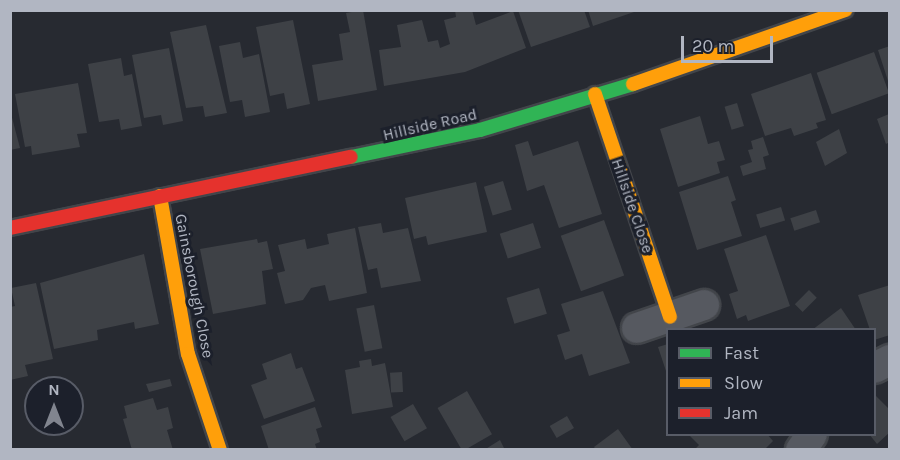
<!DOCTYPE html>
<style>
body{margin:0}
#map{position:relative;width:900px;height:460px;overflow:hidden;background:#272a31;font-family:Karla,sans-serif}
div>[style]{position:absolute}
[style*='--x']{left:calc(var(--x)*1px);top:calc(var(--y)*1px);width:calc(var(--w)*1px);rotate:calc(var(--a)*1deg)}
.building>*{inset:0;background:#3e4146;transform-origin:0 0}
.roads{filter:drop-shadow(2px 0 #42454a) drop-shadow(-2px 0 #42454a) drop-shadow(0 2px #42454a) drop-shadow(0 -2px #42454a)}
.street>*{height:30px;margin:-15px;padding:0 15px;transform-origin:15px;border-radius:15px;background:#565960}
.fast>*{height:14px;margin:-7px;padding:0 7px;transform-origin:7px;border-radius:7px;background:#30b455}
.slow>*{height:14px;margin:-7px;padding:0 7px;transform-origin:7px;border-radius:7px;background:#ff9f0a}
.jam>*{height:14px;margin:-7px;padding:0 7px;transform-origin:7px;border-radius:7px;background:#e5322d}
span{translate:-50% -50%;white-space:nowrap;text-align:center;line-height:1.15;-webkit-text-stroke:6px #1c202b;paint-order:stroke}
.street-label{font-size:16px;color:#b1b6c2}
.frame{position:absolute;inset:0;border:12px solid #b1b6c2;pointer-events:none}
.legend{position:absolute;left:666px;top:328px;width:210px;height:108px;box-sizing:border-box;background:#1c202b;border:2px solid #585c67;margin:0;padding:8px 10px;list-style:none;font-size:18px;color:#b1b6c2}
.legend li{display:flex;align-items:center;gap:12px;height:30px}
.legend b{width:30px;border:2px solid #585c67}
.north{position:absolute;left:24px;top:376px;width:60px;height:60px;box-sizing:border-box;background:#1c202b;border:2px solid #585c67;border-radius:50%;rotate:0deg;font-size:16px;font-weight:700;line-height:24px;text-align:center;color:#b1b6c2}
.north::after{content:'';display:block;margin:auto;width:21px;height:27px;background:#81858f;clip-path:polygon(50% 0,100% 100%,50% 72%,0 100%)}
.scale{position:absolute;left:681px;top:36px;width:92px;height:27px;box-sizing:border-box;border:3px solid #b1b6c2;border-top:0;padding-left:8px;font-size:18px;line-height:21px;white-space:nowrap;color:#b1b6c2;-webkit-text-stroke:4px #1c202b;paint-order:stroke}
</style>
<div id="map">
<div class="building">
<div style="clip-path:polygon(363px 10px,377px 90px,318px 101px,312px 65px,343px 60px,339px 34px,350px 32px,346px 13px)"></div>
<div style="clip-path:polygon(455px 10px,472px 10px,476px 25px,513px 11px,526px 48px,465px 72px,384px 86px,379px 50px,401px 47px,397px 25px,422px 20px,428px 42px,438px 40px,440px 48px,450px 44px,444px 20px,456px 17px)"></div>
<div style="clip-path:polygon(518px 10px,584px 10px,590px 27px,531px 47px)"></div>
<div style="clip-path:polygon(588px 10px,636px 10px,637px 11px,593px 26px)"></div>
<div style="clip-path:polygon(293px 20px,310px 104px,287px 109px,284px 93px,270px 96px,256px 27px)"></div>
<div style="clip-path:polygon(206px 25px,227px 113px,205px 117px,203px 106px,186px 108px,170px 32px)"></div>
<div style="clip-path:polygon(240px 42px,243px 58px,259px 54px,270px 112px,245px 117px,242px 100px,230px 102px,219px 46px)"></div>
<div style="clip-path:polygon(890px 46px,890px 84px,889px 84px,878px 50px)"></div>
<div style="clip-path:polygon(169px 48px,183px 121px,163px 125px,161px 115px,144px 118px,132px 55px)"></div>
<div style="left:874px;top:52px;width:44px;height:61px;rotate:70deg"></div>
<div style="clip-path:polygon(121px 58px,124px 76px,132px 74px,142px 126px,121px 130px,119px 119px,99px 122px,88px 64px)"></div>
<div style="clip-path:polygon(811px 73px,826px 120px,816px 123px,818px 128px,794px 136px,791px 128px,765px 136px,751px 94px)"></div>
<div style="clip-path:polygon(78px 83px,87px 133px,77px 134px,80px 147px,32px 155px,31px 146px,25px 147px,15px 94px)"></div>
<div style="left:737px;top:103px;width:24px;height:13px;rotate:73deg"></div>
<div style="clip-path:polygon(10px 110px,20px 148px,10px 150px)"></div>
<div style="clip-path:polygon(889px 114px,890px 142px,886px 144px,877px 119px)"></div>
<div style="clip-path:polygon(700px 116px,708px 144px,719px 141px,725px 160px,717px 162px,720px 173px,678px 187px,660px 129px)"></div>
<div style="clip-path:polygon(839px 129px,847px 153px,825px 166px,816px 142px)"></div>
<div style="clip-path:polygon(763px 137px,769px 155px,763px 157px,766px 169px,743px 176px,740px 166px,752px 162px,748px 150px,753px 149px,751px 141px)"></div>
<div style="clip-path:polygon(528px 141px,533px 156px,578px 141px,602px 214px,559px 228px,544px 185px,527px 191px,515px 145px)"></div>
<div style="clip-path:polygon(728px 176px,736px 200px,731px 202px,742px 236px,697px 250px,679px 192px)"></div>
<div style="left:503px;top:181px;width:30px;height:20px;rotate:73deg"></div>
<div style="clip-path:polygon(476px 182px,487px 232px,428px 245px,426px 236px,414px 239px,405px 198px)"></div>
<div style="left:781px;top:207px;width:14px;height:26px;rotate:73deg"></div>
<div style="left:816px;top:210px;width:13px;height:27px;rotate:72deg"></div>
<div style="left:604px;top:220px;width:59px;height:46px;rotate:70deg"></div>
<div style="clip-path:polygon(381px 223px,383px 233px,408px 228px,421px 281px,381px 288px,377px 268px,368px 270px,358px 227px)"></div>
<div style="left:533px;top:223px;width:26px;height:35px;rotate:72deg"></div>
<div style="clip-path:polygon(355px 228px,367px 293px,329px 301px,325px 285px,311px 288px,303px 300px,285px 304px,277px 273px,285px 271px,278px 245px,305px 239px,307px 249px,329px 244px,327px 234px)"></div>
<div style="clip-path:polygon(766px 235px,790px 306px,748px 321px,746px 315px,737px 319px,729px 294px,738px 291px,724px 249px)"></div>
<div style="clip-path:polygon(257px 239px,258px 243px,267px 241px,273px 269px,262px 271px,266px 304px,213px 314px,200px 249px)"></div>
<div style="clip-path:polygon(144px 254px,159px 324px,135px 329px,134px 322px,97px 330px,98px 340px,54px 349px,40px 283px)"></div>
<div style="clip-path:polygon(36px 283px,53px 359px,25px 365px,28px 376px,10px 380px,10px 307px,15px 306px,11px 288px)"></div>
<div style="clip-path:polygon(890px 285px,890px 335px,874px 340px,874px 330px,870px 330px,858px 295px)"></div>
<div style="left:539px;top:288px;width:27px;height:34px;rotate:73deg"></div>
<div style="left:809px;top:290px;width:11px;height:20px;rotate:45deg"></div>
<div style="clip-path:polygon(603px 291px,630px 363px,589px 376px,582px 354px,565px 360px,557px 335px,570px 331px,561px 304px)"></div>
<div style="left:374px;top:305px;width:44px;height:18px;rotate:79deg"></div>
<div style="clip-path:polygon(841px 308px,856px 330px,812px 330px)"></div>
<div style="clip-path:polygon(668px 344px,668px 374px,667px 374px,658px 347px)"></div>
<div style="clip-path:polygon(291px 353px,296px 369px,302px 367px,315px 401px,264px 419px,251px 385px,267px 379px,262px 364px)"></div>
<div style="clip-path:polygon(371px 359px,372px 366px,385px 363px,393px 407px,352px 414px,345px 370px,360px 367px,359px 361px)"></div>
<div style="left:402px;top:372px;width:20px;height:12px;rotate:87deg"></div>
<div style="clip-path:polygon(170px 379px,172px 386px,149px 392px,146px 384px)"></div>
<div style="left:467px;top:391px;width:50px;height:34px;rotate:60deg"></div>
<div style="clip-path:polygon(874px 394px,890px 410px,890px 432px,877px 444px,869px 434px,874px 434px)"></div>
<div style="clip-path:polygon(153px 398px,157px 410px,168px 407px,173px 428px,167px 430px,173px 450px,132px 450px,123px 419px,127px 418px,124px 406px)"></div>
<div style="left:413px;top:404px;width:28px;height:26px;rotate:60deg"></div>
<div style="clip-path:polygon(315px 407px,322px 427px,316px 429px,320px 442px,315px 444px,317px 450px,269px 450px,261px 426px)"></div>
<div style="left:567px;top:416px;width:14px;height:20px;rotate:60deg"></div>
<div style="clip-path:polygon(618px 429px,633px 450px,596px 450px,594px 447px)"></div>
<div style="clip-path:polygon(688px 434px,767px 434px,773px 441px,764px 450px,694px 450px,699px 445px)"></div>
<div style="clip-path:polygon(500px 440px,505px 450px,484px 450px)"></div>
</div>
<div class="roads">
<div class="street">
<div style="--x:637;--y:328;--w:71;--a:-18.9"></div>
<div style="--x:874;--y:368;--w:18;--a:-27"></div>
<div style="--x:801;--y:450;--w:19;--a:-55"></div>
</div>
<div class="fast">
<div style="--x:351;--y:157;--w:132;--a:-11.8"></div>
<div style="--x:480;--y:130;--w:160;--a:-16.7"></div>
</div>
<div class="slow">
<div style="--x:633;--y:84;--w:225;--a:-19.2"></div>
<div style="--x:595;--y:94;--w:235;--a:71.4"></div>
<div style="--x:160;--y:196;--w:160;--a:80"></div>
<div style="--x:188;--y:354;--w:101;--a:71.6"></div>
</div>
<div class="jam">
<div style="--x:10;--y:228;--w:348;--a:-11.8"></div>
</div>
</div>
<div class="street-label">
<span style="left:430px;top:125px;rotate:-13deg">Hillside Road</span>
<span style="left:632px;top:206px;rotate:71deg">Hillside Close</span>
<span style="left:194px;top:286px;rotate:79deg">Gainsborough Close</span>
</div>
<div class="frame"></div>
<ul class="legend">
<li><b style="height:8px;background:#30b455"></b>Fast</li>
<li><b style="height:8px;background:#ff9f0a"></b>Slow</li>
<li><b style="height:8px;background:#e5322d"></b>Jam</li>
</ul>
<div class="north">N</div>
<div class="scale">20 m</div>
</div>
